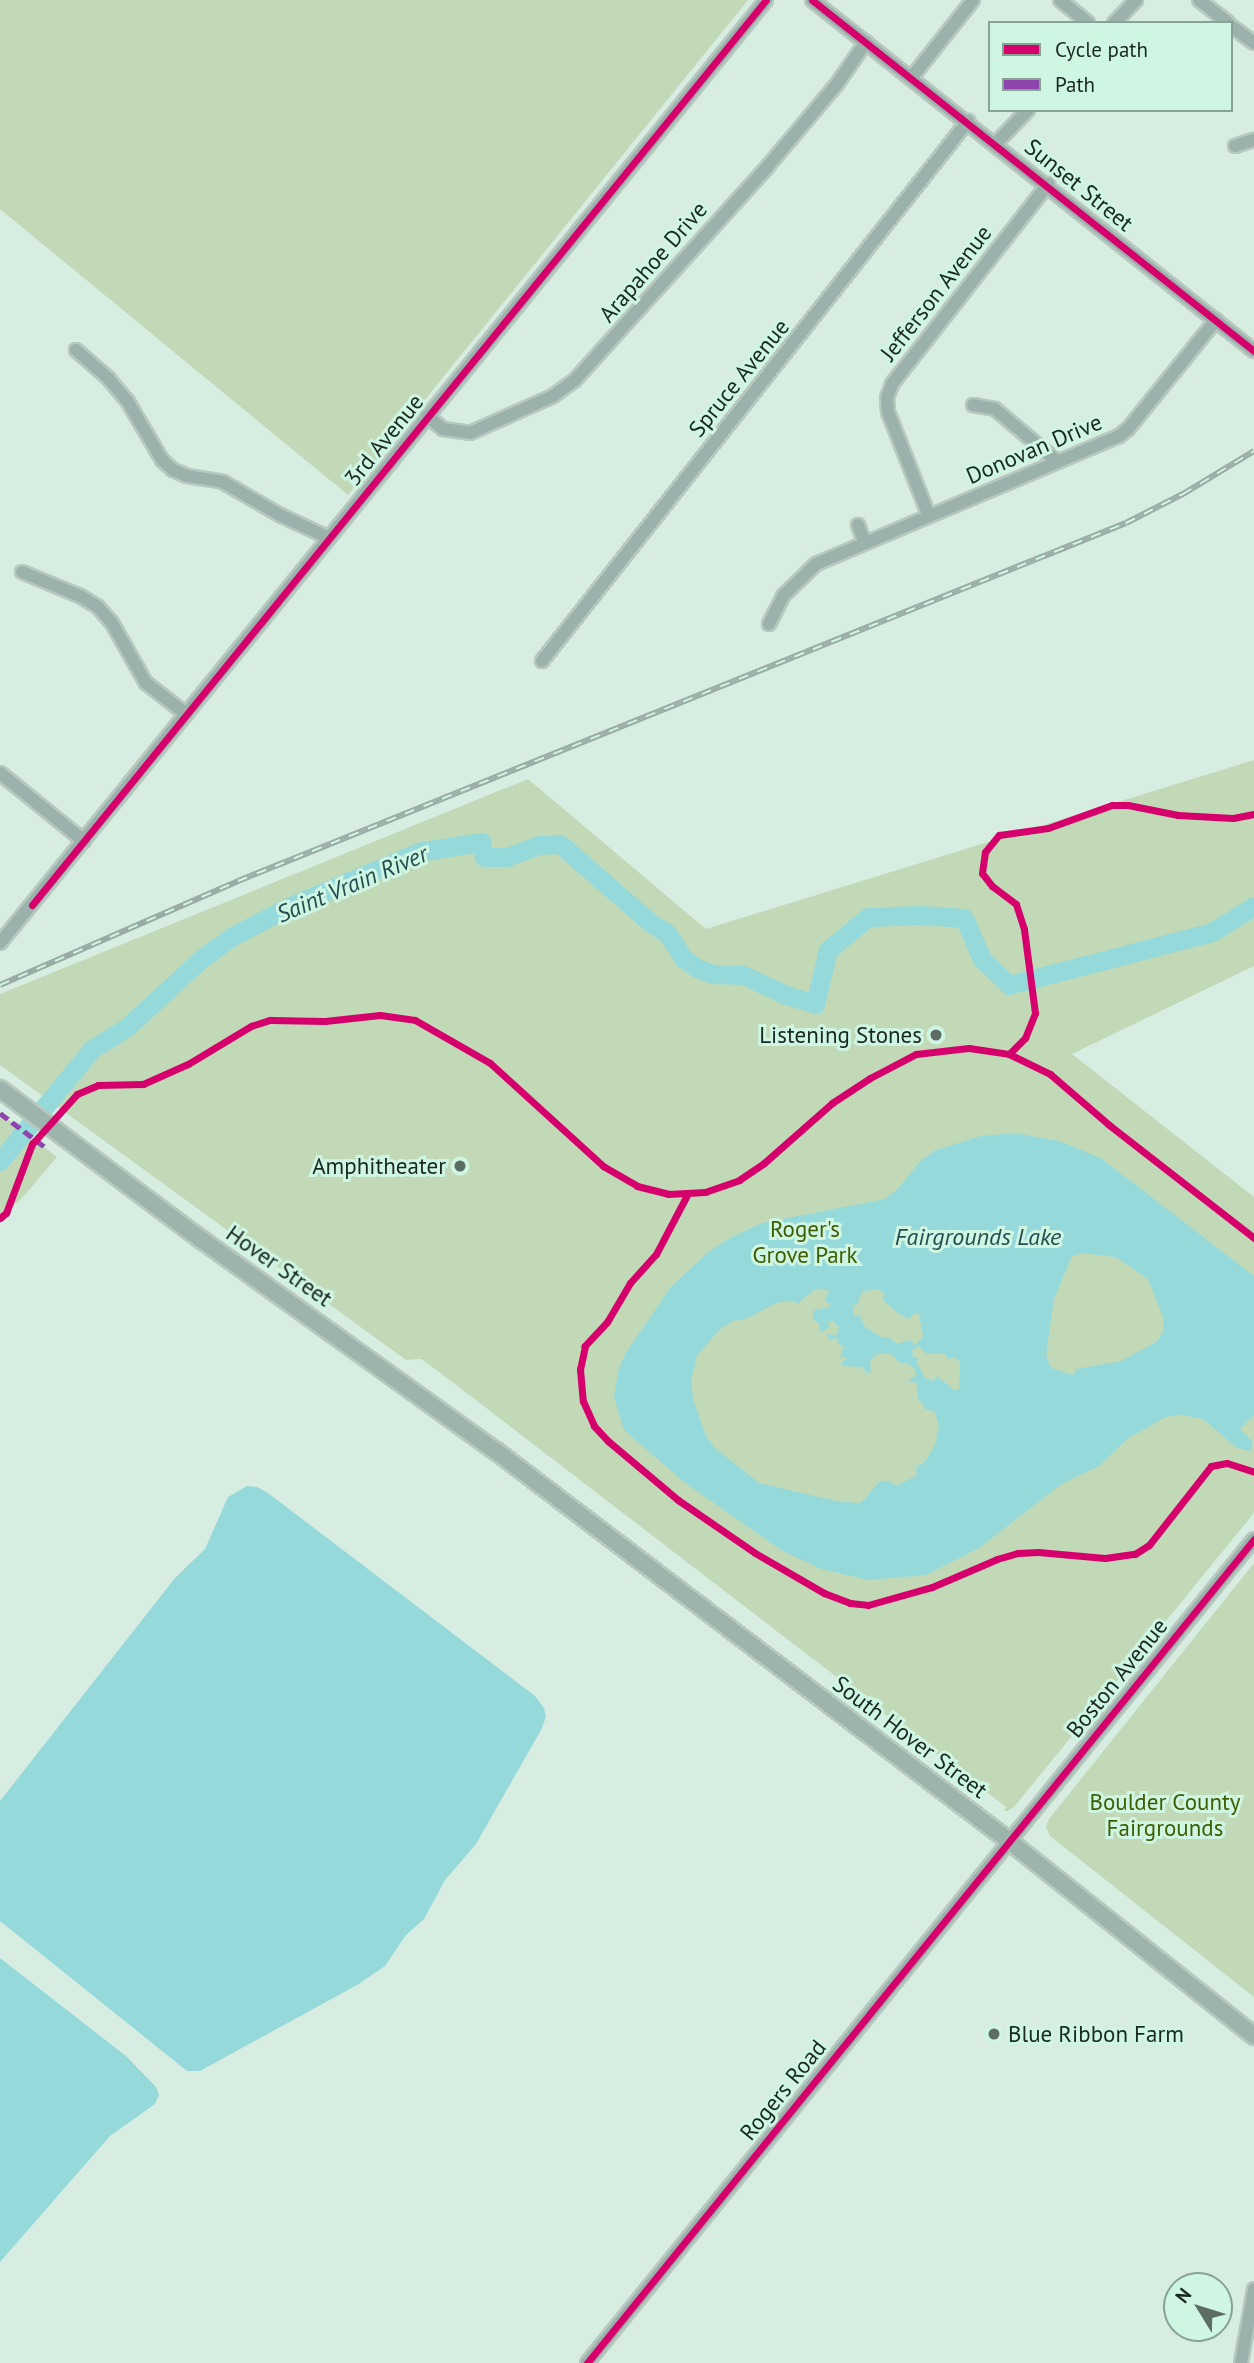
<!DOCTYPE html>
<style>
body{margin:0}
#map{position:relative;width:1254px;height:2363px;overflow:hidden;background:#d7ede2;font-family:"PT Sans",sans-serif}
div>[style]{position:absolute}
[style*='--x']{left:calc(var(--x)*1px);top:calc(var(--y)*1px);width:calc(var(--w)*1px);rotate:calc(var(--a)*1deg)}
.green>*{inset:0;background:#c2d9b8}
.water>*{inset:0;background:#96d9da}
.river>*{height:19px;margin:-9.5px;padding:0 9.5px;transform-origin:9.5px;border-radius:9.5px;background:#96d9da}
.roads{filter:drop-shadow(2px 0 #b7c8bf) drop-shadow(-2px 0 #b7c8bf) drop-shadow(0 2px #b7c8bf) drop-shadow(0 -2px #b7c8bf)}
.minor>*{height:12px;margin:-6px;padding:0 6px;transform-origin:6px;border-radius:6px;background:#9bb1ab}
.major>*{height:16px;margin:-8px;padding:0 8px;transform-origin:8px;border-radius:8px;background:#9cb4ac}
.rail>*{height:6px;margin-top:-3px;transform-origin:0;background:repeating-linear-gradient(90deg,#cff5e3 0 10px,#98aba5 0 20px);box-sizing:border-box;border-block:2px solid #98aba5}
.quiet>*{height:5px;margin-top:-2.5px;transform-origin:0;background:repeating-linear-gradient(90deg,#8e44ad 0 10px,transparent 0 15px)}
.cycleway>*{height:7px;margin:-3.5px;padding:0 3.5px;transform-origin:3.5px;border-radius:3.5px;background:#d6006c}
.dots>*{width:19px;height:19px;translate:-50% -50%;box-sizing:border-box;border:4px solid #cff5e3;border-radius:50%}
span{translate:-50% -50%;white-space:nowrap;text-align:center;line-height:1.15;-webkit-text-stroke:6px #cff5e3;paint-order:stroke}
.street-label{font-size:23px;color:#1a2822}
.poi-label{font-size:23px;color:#1a2822}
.right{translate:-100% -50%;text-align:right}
.left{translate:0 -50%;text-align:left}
.park-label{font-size:23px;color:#3e5d01}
.water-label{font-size:24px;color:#254d50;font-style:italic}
.legend{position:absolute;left:988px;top:21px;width:245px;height:91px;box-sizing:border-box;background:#cff5e3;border:2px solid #87a396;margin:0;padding:9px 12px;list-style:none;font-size:21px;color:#1a2822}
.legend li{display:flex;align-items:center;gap:14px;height:35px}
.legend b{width:35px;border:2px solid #87a396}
.north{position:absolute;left:1163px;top:2272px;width:70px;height:70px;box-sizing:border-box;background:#cff5e3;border:2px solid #87a396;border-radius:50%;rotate:308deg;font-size:19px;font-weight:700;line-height:28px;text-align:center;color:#1a2822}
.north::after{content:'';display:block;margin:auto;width:24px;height:32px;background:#5c6d65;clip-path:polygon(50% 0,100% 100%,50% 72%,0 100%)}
</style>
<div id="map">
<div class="green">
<div style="clip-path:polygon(0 0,748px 0,348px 495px,0 209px)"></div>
<div style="clip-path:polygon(1254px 760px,1254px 966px,1072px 1054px,1254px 1197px,1254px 1513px,1014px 1807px,1007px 1811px,1004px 1811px,1006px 1807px,447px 1378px,421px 1359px,406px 1360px,0 1065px,0 994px,528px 779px,706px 929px)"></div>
<div style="clip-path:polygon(0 1113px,57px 1157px,24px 1196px,0 1218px)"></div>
<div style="clip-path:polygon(1254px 1563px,1254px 1997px,1050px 1836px,1046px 1827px,1049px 1819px)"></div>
</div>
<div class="water">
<div style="clip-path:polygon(evenodd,1015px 1133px,1060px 1141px,1102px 1159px,1254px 1276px,1254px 1415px,1240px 1429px,1253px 1442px,1250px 1451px,1237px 1448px,1203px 1419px,1182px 1415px,1166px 1417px,1127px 1439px,1099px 1466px,1063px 1483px,979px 1548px,926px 1575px,869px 1580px,821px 1569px,781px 1550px,684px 1482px,624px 1430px,614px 1397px,618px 1371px,625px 1354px,670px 1288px,707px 1253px,730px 1238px,762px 1223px,885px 1199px,898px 1189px,921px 1160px,936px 1150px,981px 1136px,1015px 1133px,1081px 1253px,1116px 1257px,1148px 1279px,1163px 1317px,1164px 1331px,1156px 1342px,1121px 1361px,1076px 1369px,1073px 1375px,1051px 1368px,1046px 1355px,1054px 1299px,1072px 1256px,1081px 1253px,1015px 1133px,815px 1289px,829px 1290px,825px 1300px,831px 1306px,813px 1311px,813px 1319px,819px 1324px,819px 1331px,823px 1332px,829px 1327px,828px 1322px,832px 1321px,839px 1327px,837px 1335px,827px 1334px,829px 1340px,837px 1338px,838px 1344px,844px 1346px,840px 1358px,844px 1356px,847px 1359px,842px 1361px,842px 1366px,864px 1367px,864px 1370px,871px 1374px,870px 1361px,877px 1354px,891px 1354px,900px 1363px,907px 1363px,915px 1369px,916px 1375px,908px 1381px,917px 1383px,918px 1400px,923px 1403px,923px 1408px,935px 1412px,939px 1426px,935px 1445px,926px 1460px,916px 1468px,917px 1475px,896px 1486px,891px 1481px,880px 1481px,861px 1503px,841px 1502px,759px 1483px,715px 1448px,706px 1436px,693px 1399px,691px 1381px,697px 1356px,718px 1331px,731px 1322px,748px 1318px,776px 1303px,794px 1301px,798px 1304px,815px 1289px,1015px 1133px,877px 1289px,884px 1293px,883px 1300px,899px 1314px,910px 1319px,914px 1313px,919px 1314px,923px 1337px,915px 1345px,910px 1340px,897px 1344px,889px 1337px,883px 1338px,865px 1327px,860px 1316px,853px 1315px,854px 1306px,858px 1303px,862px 1292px,877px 1289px,1015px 1133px,919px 1346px,926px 1354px,945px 1354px,948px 1359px,955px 1357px,960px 1362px,959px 1389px,954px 1390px,937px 1376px,934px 1381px,925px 1378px,917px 1363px,918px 1358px,913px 1357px,912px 1349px,919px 1346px)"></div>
<div style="clip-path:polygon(247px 1486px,257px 1487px,268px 1493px,535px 1696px,544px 1708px,546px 1717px,541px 1730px,476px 1844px,445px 1880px,424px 1919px,406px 1935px,385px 1966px,357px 1985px,200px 2071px,187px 2071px,0 1921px,0 1801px,175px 1578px,205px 1549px,228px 1497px)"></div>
<div style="clip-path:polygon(0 1958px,126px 2056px,156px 2087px,159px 2095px,155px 2104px,110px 2136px,0 2262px)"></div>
</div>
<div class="river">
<div style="--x:0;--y:1161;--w:145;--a:-50.6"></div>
<div style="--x:92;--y:1049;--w:40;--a:-32"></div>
<div style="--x:126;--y:1028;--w:102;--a:-42.6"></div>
<div style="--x:201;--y:959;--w:39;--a:-36"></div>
<div style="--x:233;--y:936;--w:62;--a:-27.8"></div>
<div style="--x:288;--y:907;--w:141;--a:-22.9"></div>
<div style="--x:418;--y:852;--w:64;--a:-9"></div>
<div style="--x:481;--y:842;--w:15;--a:79"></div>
<div style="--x:484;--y:857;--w:23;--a:0"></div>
<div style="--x:507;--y:857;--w:34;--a:-21"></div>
<div style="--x:539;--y:845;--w:21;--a:-3"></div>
<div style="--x:560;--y:844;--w:122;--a:41"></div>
<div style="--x:652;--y:924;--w:17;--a:31"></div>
<div style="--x:667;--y:933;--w:30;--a:57"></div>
<div style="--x:683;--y:958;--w:17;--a:36"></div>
<div style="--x:697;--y:968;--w:17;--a:21"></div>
<div style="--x:713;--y:974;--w:30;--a:2"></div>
<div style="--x:743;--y:975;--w:47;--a:24.9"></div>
<div style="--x:786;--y:995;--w:30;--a:17"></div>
<div style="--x:815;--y:1004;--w:56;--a:-76.5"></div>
<div style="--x:828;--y:950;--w:52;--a:-39.5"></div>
<div style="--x:868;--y:917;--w:53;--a:-2.2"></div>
<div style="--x:921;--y:915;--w:43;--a:4"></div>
<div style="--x:964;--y:918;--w:45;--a:66.3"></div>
<div style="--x:982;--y:959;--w:37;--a:44"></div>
<div style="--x:1009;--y:985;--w:210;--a:-14.6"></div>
<div style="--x:1212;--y:932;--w:49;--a:-31.8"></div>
</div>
<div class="roads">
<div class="minor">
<div style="--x:812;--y:0;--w:564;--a:38.45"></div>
<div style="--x:1060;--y:0;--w:36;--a:39"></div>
<div style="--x:1199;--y:0;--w:37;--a:38"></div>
<div style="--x:1114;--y:23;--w:32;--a:-46"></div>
<div style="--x:1231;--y:26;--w:29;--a:36"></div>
<div style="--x:912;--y:77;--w:98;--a:-51.6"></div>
<div style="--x:996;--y:143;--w:46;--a:-45.9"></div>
<div style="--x:1235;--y:146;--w:20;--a:-18"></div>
<div style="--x:76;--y:350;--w:43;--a:41.2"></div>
<div style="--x:108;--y:378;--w:31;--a:50"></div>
<div style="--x:128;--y:402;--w:67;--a:59.6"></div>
<div style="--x:162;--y:460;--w:15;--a:42"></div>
<div style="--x:173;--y:470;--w:15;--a:23"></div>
<div style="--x:187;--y:476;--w:36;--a:9"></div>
<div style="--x:223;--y:482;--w:66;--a:30.1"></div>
<div style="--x:280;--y:515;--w:54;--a:25.1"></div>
<div style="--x:973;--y:405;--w:22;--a:10"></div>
<div style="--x:995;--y:409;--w:82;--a:40.1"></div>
<div style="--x:427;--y:416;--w:21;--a:39"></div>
<div style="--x:443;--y:429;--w:27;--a:8"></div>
<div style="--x:470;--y:433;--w:91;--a:-24"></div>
<div style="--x:553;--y:396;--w:26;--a:-36"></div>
<div style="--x:574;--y:381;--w:290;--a:-47.9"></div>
<div style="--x:768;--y:166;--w:107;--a:-49.9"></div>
<div style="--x:837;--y:84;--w:51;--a:-55.4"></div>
<div style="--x:929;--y:516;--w:112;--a:-111.5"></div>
<div style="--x:888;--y:412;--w:14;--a:-94"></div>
<div style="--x:887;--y:398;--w:15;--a:-70"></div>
<div style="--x:892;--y:384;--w:254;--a:-52"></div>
<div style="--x:858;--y:525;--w:19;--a:69"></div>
<div style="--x:22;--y:572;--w:63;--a:22.5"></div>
<div style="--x:80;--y:596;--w:21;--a:31"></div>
<div style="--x:98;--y:607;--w:21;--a:49"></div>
<div style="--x:112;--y:623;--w:69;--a:60.5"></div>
<div style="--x:146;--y:683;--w:51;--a:37.8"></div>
<div style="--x:769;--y:624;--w:31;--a:-63"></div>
<div style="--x:783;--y:596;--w:46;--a:-44.1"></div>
<div style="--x:816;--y:564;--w:329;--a:-22.9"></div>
<div style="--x:1119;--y:436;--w:11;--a:-38"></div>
<div style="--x:1128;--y:429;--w:140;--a:-51.1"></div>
<div style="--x:542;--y:661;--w:688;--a:-51.73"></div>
<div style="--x:0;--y:773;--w:108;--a:39"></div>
<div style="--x:0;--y:943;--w:1215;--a:-50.91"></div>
<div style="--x:587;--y:2363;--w:1060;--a:-51.01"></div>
<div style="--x:1241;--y:2363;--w:75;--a:-80"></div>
</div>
<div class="major">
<div style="--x:0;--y:1089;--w:252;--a:36.8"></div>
<div style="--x:202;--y:1240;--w:362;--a:35.7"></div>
<div style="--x:496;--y:1451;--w:644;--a:37.24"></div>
<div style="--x:1009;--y:1841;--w:313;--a:38.5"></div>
</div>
</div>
<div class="rail">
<div style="--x:0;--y:985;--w:260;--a:-23.6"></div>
<div style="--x:238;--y:881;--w:957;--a:-21.96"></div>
<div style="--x:1126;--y:523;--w:64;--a:-27"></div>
<div style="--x:1183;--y:494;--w:83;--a:-31.2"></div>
</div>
<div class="quiet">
<div style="--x:0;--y:1113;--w:56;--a:37.1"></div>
</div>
<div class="cycleway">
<div style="--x:812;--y:0;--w:564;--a:38.45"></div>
<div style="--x:32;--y:905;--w:1165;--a:-50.96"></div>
<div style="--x:1009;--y:1054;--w:23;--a:-45"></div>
<div style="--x:1025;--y:1038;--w:27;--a:-68"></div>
<div style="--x:1035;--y:1013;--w:85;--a:-97.5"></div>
<div style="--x:1024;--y:929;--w:26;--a:-108"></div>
<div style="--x:1016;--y:904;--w:30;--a:-143"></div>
<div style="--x:992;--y:886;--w:16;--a:-128"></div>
<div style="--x:982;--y:873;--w:21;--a:-82"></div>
<div style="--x:985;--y:852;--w:22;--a:-51"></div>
<div style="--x:999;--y:835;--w:49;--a:-8.1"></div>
<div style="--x:1048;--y:828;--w:68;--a:-19.8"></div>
<div style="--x:1112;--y:805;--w:16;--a:0"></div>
<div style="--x:1128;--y:805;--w:51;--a:11.3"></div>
<div style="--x:1178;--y:815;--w:55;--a:3.1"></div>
<div style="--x:1233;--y:818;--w:21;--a:-11"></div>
<div style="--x:687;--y:1195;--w:67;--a:117.7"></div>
<div style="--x:656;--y:1254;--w:39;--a:132"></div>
<div style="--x:630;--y:1283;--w:45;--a:120.5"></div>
<div style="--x:607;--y:1322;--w:33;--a:133"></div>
<div style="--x:585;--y:1346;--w:24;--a:102"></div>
<div style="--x:580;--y:1369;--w:32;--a:85"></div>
<div style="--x:583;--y:1401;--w:27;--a:66"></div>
<div style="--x:594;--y:1426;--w:21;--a:47"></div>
<div style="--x:608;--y:1441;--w:92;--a:40.1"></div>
<div style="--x:678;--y:1500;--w:93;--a:34.5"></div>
<div style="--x:755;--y:1553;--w:80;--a:30.1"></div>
<div style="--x:824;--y:1593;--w:28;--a:21"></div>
<div style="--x:850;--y:1603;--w:18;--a:6"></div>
<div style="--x:868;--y:1605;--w:66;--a:-15.7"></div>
<div style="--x:932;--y:1587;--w:71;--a:-23.3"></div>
<div style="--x:997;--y:1559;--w:22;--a:-16"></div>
<div style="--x:1018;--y:1553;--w:20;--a:-3"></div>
<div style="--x:1038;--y:1552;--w:67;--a:5.1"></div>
<div style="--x:1105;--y:1558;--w:30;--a:-8"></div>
<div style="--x:1135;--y:1554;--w:17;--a:-33"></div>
<div style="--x:1149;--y:1545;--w:100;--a:-51.9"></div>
<div style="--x:1211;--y:1466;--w:16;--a:-11"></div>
<div style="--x:1227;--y:1463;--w:28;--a:18"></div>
<div style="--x:0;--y:1218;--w:8;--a:-40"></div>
<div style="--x:6;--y:1213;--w:74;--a:-69.4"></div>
<div style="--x:32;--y:1144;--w:67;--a:-48"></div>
<div style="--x:77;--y:1094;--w:23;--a:-23"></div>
<div style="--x:98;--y:1085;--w:45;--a:-1.3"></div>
<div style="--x:143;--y:1084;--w:49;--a:-24"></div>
<div style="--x:188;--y:1064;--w:74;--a:-31.1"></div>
<div style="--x:251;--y:1026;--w:20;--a:-18"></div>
<div style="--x:270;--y:1020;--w:55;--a:1"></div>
<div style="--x:325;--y:1021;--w:55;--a:-6.2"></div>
<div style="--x:380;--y:1015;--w:35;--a:8"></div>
<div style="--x:415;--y:1020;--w:86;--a:29.8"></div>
<div style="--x:490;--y:1063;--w:153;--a:42.3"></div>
<div style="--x:603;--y:1166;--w:39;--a:30"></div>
<div style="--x:637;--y:1186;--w:32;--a:14"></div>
<div style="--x:668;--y:1194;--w:37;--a:-3"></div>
<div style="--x:705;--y:1192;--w:36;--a:-19"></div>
<div style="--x:739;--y:1180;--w:30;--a:-34"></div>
<div style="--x:764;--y:1163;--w:91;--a:-41.4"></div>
<div style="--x:832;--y:1103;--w:45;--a:-33.3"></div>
<div style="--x:870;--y:1078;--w:52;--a:-27.6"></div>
<div style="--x:916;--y:1054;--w:53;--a:-6.5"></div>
<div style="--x:969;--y:1048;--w:40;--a:8.5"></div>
<div style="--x:1009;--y:1054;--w:46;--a:26"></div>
<div style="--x:1050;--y:1074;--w:78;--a:40.8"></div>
<div style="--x:1109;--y:1125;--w:184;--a:37.9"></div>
<div style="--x:587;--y:2363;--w:1060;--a:-51.01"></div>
</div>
<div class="dots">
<div style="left:936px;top:1035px;background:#5c6d65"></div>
<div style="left:460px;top:1166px;background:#5c6d65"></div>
<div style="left:994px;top:2034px;background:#5c6d65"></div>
</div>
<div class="street-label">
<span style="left:1079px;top:185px;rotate:39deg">Sunset Street</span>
<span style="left:653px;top:262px;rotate:-49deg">Arapahoe Drive</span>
<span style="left:936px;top:293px;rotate:-52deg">Jefferson Avenue</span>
<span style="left:739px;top:378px;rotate:-51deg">Spruce Avenue</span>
<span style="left:384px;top:440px;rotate:-51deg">3rd Avenue</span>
<span style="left:1034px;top:449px;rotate:-23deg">Donovan Drive</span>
<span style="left:279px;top:1266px;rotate:35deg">Hover Street</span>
<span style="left:1117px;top:1678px;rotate:-51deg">Boston Avenue</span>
<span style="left:910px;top:1737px;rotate:37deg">South Hover Street</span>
<span style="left:783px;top:2090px;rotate:-51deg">Rogers Road</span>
</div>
<div class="poi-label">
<span class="right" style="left:922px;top:1035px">Listening Stones</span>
<span class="right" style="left:446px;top:1166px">Amphitheater</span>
<span class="left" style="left:1008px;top:2034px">Blue Ribbon Farm</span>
</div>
<div class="park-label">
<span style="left:805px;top:1242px">Roger's<br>Grove Park</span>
<span style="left:1165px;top:1815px">Boulder County<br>Fairgrounds</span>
</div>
<div class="water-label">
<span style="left:352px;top:884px;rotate:-23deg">Saint Vrain River</span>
<span style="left:978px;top:1237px">Fairgrounds Lake</span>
</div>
<ul class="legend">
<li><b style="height:9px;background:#d6006c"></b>Cycle path</li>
<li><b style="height:9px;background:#8e44ad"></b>Path</li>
</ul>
<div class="north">N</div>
</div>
